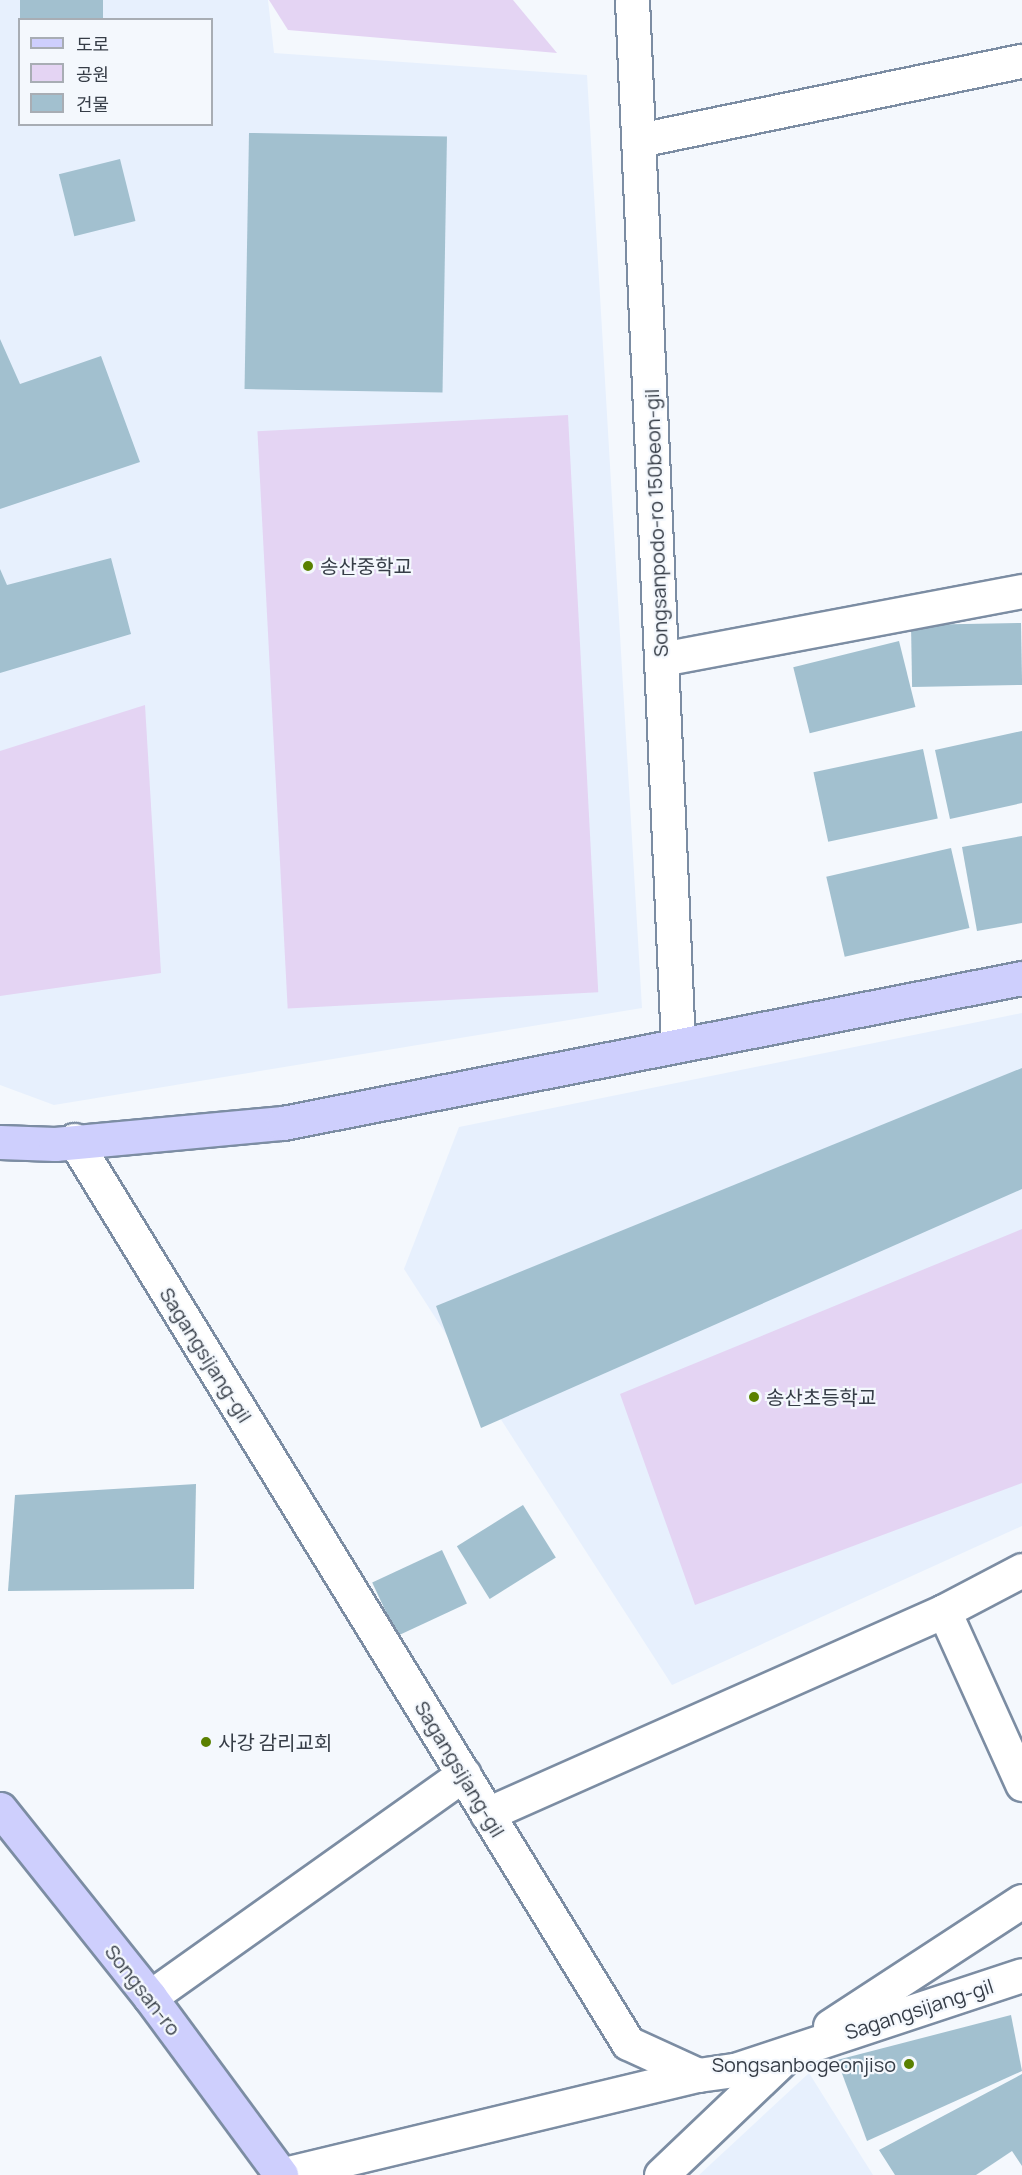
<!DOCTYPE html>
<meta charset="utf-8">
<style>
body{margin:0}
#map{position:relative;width:1022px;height:2175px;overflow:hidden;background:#f4f8fd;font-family:Manrope,"Noto Sans KR",sans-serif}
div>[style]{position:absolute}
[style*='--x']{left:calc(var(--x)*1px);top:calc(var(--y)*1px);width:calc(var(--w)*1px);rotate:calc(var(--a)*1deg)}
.built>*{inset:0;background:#e7f0fd}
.green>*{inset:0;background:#e4d4f3;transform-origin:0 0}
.building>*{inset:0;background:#a2c0cf;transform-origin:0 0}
.roads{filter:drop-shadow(2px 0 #7c8da3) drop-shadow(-2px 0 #7c8da3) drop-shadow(0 2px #7c8da3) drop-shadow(0 -2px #7c8da3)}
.minor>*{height:33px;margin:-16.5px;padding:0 16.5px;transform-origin:16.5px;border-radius:16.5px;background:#fff}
.major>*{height:33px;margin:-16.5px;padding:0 16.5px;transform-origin:16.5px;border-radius:16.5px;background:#cecffd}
.dots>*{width:16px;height:16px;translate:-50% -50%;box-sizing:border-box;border:3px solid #f4f8fd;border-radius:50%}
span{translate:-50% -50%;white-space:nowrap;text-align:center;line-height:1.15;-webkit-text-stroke:4.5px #f4f8fd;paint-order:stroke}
.street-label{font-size:20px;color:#363d47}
.poi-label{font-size:20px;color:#363d47}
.left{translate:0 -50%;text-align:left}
.right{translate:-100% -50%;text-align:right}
.legend{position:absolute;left:18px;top:18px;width:195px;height:108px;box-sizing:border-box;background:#f4f8fd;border:2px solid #a8adb4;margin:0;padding:8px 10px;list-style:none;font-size:18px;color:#363d47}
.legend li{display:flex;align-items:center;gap:12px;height:30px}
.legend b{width:30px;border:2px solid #a8adb4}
</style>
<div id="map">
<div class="built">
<div style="clip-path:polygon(evenodd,0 0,268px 0,274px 53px,587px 75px,642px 1008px,54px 1105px,0 1085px,0 0,20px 20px,212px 20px,212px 124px,20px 124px,20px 20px)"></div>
<div style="clip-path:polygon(1022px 1013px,1022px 1526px,672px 1685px,404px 1269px,459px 1127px)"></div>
<div style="clip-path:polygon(809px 2073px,873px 2175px,699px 2175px)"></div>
</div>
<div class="green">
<div style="clip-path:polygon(269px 0,513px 0,557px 53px,288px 30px)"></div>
<div style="left:568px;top:415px;width:578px;height:311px;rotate:87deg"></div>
<div style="clip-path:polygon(145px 705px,161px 973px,0 996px,0 751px)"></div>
<div style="clip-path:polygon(1022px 1229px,1022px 1483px,695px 1605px,620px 1394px)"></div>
</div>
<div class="building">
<div style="left:20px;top:0;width:83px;height:20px"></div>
<div style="left:249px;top:133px;width:198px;height:256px;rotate:1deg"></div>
<div style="left:120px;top:159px;width:64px;height:63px;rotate:76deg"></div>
<div style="clip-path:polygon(0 339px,20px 384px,101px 356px,140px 462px,0 509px)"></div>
<div style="clip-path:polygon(111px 558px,131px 634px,0 673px,0 569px,7px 585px)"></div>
<div style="left:1021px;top:623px;width:62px;height:110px;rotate:89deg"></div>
<div style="left:899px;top:641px;width:68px;height:109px;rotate:76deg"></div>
<div style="clip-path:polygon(1022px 731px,1022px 803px,950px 819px,935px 750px)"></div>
<div style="left:923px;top:749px;width:71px;height:112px;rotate:78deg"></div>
<div style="clip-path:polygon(1022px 836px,1022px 923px,977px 931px,962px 847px)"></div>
<div style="left:951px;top:848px;width:82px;height:128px;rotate:77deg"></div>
<div style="clip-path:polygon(1022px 1068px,1022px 1189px,481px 1428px,436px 1306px)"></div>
<div style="clip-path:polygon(196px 1484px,194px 1589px,8px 1591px,15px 1495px)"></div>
<div style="left:523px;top:1505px;width:62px;height:78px;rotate:58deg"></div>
<div style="left:442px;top:1550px;width:59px;height:77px;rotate:65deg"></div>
<div style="clip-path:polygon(1011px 2015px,1022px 2071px,867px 2141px,837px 2060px)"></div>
<div style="clip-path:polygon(1022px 2074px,1022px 2166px,1012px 2151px,976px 2175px,895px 2175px,879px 2150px)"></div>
</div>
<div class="roads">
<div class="minor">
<div style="--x:632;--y:0;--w:1046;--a:87.48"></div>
<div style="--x:639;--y:140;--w:391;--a:-11.7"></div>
<div style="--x:662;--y:659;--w:366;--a:-10.7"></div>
<div style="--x:74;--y:1140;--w:1059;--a:58.47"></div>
<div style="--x:628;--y:2043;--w:77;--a:24.6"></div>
<div style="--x:698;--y:2075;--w:37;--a:-8"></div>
<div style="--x:735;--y:2070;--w:302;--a:-18.3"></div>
<div style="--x:944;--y:1611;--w:190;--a:65.7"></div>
<div style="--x:487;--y:1814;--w:500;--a:-23.95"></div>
<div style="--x:944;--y:1611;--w:88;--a:-27.7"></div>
<div style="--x:150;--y:1997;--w:385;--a:-35.4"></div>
<div style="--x:830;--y:2026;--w:229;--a:-33.1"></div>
<div style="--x:280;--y:2175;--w:430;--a:-13.5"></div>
<div style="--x:661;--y:2175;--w:171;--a:-43.6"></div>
</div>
<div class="major">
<div style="--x:0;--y:1142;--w:55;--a:2.1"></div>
<div style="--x:55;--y:1144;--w:229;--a:-5.3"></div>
<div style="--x:283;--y:1123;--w:753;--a:-11.1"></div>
<div style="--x:0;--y:1809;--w:241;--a:51.4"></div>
<div style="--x:150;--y:1997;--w:221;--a:53.6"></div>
</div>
</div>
<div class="dots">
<div style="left:308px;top:566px;background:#5a8000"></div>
<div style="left:754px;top:1397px;background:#5a8000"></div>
<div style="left:206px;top:1742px;background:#5a8000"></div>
<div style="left:909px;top:2064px;background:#5a8000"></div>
</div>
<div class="street-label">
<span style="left:656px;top:523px;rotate:-92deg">Songsanpodo-ro 150beon-gil</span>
<span style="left:206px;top:1355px;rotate:58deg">Sagangsijang-gil</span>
<span style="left:460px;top:1769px;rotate:59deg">Sagangsijang-gil</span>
<span style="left:143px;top:1990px;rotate:52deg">Songsan-ro</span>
<span style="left:919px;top:2009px;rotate:-18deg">Sagangsijang-gil</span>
</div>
<div class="poi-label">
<span class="left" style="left:320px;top:566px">송산중학교</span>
<span class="left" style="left:766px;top:1397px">송산초등학교</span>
<span class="left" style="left:218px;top:1742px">사강 감리교회</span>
<span class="right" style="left:896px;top:2064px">Songsanbogeonjiso</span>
</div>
<ul class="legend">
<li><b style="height:8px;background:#cecffd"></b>도로</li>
<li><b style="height:16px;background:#e4d4f3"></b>공원</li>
<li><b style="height:16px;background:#a2c0cf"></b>건물</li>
</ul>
</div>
